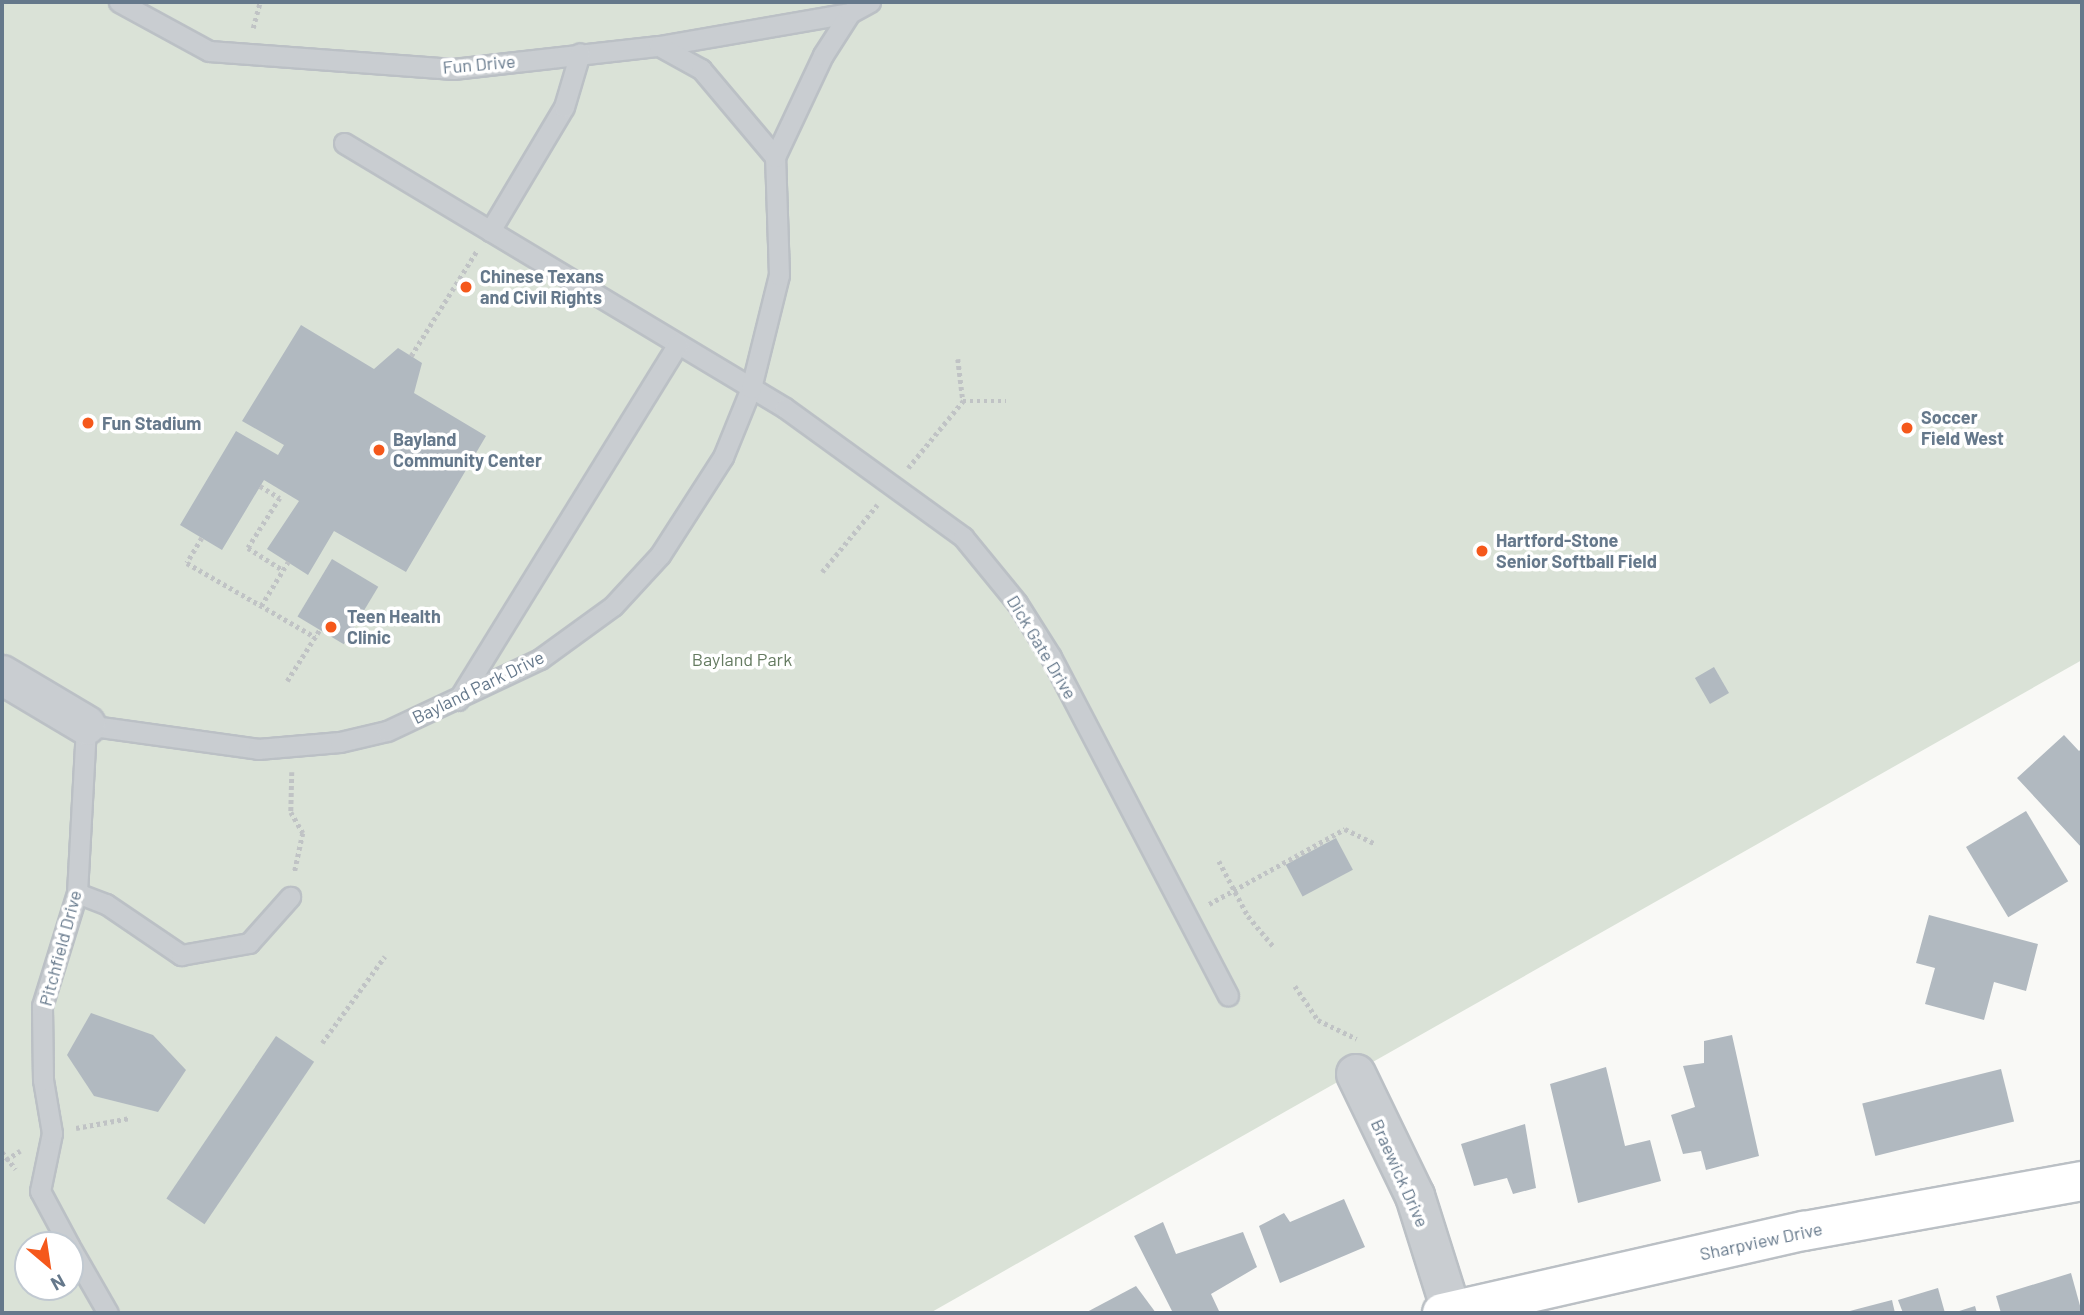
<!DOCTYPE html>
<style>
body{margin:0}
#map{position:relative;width:2084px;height:1315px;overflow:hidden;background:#f9f9f6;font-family:Barlow,sans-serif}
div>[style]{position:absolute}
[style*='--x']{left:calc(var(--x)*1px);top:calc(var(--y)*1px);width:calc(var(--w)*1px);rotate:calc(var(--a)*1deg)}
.green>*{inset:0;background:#dae2d7}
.building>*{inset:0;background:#b1b9c0;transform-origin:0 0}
.path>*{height:4.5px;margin-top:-2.25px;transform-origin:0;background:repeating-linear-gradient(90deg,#c0c3c5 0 3.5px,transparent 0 7px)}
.roads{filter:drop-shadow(2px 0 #bbc0c5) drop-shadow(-2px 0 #bbc0c5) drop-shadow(0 2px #bbc0c5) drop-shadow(0 -2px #bbc0c5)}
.lane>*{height:19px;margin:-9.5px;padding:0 9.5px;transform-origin:9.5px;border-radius:9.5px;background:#c9cdd1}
.street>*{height:38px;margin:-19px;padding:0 19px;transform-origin:19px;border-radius:19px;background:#c9cdd1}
.secondary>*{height:38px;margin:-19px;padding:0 19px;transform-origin:19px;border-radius:19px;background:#fff}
.dots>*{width:19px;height:19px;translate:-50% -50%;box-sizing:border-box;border:4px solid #fff;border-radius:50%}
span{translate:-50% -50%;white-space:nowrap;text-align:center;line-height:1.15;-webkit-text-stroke:7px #fff;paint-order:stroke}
.street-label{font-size:18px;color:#65788b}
.poi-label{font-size:18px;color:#65788b;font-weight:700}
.left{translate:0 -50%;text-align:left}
.park-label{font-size:18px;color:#657b61}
.frame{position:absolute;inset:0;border:4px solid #65788b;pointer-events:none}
.north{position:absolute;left:14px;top:1231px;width:70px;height:70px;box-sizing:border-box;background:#fff;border:2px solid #c1c9d1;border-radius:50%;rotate:151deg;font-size:19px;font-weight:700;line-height:28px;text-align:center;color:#65788b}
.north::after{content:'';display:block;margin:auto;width:24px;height:32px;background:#f5581b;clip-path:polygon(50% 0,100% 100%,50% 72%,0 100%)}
</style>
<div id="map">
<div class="green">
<div style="clip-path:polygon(evenodd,2px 2px,2082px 2px,2082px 660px,930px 1313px,2px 1313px,2px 2px,28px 1245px,70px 1245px,70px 1287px,28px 1287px,28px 1245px)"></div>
</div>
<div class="building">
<div style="clip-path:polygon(301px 325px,374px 369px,398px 348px,411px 356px,422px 363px,414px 393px,486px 436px,406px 572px,334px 531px,308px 575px,267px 549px,299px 501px,264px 480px,222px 550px,180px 525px,236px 431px,278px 455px,284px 445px,242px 421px)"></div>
<div style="left:332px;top:559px;width:54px;height:67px;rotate:31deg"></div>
<div style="left:1714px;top:667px;width:30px;height:22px;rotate:60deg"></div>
<div style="clip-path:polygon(2064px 735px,2079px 751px,2082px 748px,2082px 848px,2017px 778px)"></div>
<div style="left:2026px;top:811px;width:82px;height:70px;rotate:59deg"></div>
<div style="left:1336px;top:838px;width:36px;height:57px;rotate:62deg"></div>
<div style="clip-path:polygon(1929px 915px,2038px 944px,2026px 991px,1994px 982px,1984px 1020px,1925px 1004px,1935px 968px,1916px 963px)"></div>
<div style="clip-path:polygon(91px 1013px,153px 1035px,186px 1070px,158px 1112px,94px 1096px,67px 1055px)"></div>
<div style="clip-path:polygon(1732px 1035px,1759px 1156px,1706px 1170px,1701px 1151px,1683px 1154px,1671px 1115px,1695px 1107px,1683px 1066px,1704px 1063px,1704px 1041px)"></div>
<div style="left:276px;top:1036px;width:46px;height:196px;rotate:34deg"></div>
<div style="clip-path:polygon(1606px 1067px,1625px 1146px,1650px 1140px,1661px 1181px,1578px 1203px,1550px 1084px)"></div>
<div style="left:2001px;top:1069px;width:54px;height:143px;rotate:76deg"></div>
<div style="clip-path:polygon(1525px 1124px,1536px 1188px,1513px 1194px,1507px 1178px,1474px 1186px,1461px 1144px)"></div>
<div style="clip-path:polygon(1344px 1199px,1365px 1247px,1280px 1283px,1259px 1226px,1284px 1213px,1290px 1222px)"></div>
<div style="clip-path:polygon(1163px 1222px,1176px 1254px,1243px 1232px,1257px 1267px,1211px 1294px,1219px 1311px,1173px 1313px,1134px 1236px)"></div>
<div style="clip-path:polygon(2071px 1273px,2082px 1313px,2001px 1313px,1996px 1296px)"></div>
<div style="clip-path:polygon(1136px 1286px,1156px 1313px,1085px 1313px)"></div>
<div style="clip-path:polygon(1938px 1288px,1945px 1313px,1903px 1313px,1898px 1300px)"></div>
<div style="clip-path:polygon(1892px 1300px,1895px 1313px,1846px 1313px,1846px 1312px)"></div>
<div style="clip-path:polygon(1975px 1306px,1977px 1313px,1953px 1313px)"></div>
</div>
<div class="path">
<div style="--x:253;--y:28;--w:27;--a:-75"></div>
<div style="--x:411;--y:356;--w:123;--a:-58"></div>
<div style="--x:958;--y:359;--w:42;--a:83.2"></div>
<div style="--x:908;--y:468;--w:87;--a:-50.6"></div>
<div style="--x:963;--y:401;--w:43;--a:0"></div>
<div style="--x:260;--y:486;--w:23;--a:31"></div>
<div style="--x:280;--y:498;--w:59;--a:122.6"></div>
<div style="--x:248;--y:548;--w:41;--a:32.2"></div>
<div style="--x:202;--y:538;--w:29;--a:121"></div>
<div style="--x:187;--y:563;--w:148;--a:30"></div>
<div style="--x:822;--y:572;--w:87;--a:-50.6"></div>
<div style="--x:261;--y:606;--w:52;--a:-58.5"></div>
<div style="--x:287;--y:681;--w:62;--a:-57.6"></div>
<div style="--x:292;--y:772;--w:40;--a:91.4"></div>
<div style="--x:291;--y:812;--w:24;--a:60"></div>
<div style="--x:303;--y:833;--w:40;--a:102"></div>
<div style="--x:1219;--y:861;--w:62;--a:62.2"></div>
<div style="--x:1248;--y:916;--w:39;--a:50"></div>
<div style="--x:1209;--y:904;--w:155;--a:-28.9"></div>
<div style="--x:1345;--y:829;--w:32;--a:26"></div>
<div style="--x:1295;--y:986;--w:41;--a:55.9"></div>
<div style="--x:1318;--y:1020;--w:43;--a:26"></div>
<div style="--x:322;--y:1043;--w:107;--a:-54.1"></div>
<div style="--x:76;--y:1128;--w:55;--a:-10.5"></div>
<div style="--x:2;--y:1152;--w:22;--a:51"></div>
<div style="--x:6;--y:1160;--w:17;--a:-33"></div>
</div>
<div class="roads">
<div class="lane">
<div style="--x:119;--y:2;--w:102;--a:28.6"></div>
<div style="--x:209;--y:51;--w:245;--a:4.2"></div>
<div style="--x:453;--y:69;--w:207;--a:-6.4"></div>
<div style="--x:659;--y:46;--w:194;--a:-9.8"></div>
<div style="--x:659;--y:46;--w:48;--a:28.7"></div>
<div style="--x:701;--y:69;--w:115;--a:49.9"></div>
<div style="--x:344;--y:143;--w:514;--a:31"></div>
<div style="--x:785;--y:408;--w:220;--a:35.9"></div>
<div style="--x:963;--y:537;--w:85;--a:50.7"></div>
<div style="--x:1017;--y:603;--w:64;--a:57.8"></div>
<div style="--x:1051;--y:657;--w:382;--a:62.4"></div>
<div style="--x:490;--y:231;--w:144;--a:-59.2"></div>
<div style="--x:564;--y:107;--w:56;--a:-73.5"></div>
<div style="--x:458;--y:700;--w:418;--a:-58.3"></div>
<div style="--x:77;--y:893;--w:31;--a:21"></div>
<div style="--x:106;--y:904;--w:91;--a:34.2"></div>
<div style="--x:181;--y:955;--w:69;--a:-10"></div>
<div style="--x:249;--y:943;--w:62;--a:-48.3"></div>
<div style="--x:69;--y:1245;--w:61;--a:-118.2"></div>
<div style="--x:40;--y:1191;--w:59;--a:-78.3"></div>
<div style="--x:52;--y:1133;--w:54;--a:-99.6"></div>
<div style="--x:43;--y:1080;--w:74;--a:-90.8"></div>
<div style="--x:42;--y:1006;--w:118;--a:-72.8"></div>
<div style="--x:77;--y:893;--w:168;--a:-86.9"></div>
<div style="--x:86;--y:725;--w:174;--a:7.9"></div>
<div style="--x:258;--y:749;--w:82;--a:-4.9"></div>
<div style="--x:340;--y:742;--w:48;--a:-13.2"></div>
<div style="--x:387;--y:731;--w:169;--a:-25.2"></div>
<div style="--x:540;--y:659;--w:90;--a:-36"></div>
<div style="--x:613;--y:606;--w:69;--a:-47.3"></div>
<div style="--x:660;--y:555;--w:117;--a:-57.3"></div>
<div style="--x:723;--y:457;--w:74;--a:-67.9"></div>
<div style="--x:751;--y:388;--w:116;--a:-76.1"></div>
<div style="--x:779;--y:275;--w:118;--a:-91.9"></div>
<div style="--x:775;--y:157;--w:113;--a:-64.8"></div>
<div style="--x:823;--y:55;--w:50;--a:-57.3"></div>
<div style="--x:850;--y:13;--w:23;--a:-29"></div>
<div style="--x:70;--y:1247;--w:76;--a:60.1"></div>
</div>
<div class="street">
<div style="--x:2;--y:675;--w:98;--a:30.8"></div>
<div style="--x:1356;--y:1074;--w:136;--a:64.2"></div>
<div style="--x:1415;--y:1196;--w:123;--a:72.5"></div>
</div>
<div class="secondary">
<div style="--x:1442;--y:1313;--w:371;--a:-12.8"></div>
<div style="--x:1804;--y:1231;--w:282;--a:-10.2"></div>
</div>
</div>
<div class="dots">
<div style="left:466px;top:287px;background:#f5581b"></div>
<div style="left:88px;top:423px;background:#f5581b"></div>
<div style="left:1907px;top:428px;background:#f5581b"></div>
<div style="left:379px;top:450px;background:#f5581b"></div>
<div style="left:1482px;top:551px;background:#f5581b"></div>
<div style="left:331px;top:627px;background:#f5581b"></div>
</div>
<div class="street-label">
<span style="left:479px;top:64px;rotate:-5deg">Fun Drive</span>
<span style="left:1042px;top:647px;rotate:59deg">Dick Gate Drive</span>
<span style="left:478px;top:687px;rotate:-26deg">Bayland Park Drive</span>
<span style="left:60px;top:948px;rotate:-75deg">Pitchfield Drive</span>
<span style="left:1400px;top:1173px;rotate:66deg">Braewick Drive</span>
<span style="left:1761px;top:1241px;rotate:-12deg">Sharpview Drive</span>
</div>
<div class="poi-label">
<span class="left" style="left:480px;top:287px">Chinese Texans<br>and Civil Rights</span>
<span class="left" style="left:1921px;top:428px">Soccer<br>Field West</span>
<span class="left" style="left:102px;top:423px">Fun Stadium</span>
<span class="left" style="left:393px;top:450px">Bayland<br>Community Center</span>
<span class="left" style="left:1496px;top:551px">Hartford-Stone<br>Senior Softball Field</span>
<span class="left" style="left:347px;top:627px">Teen Health<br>Clinic</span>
</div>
<div class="park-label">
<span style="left:742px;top:659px">Bayland Park</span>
</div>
<div class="frame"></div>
<div class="north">N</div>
</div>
